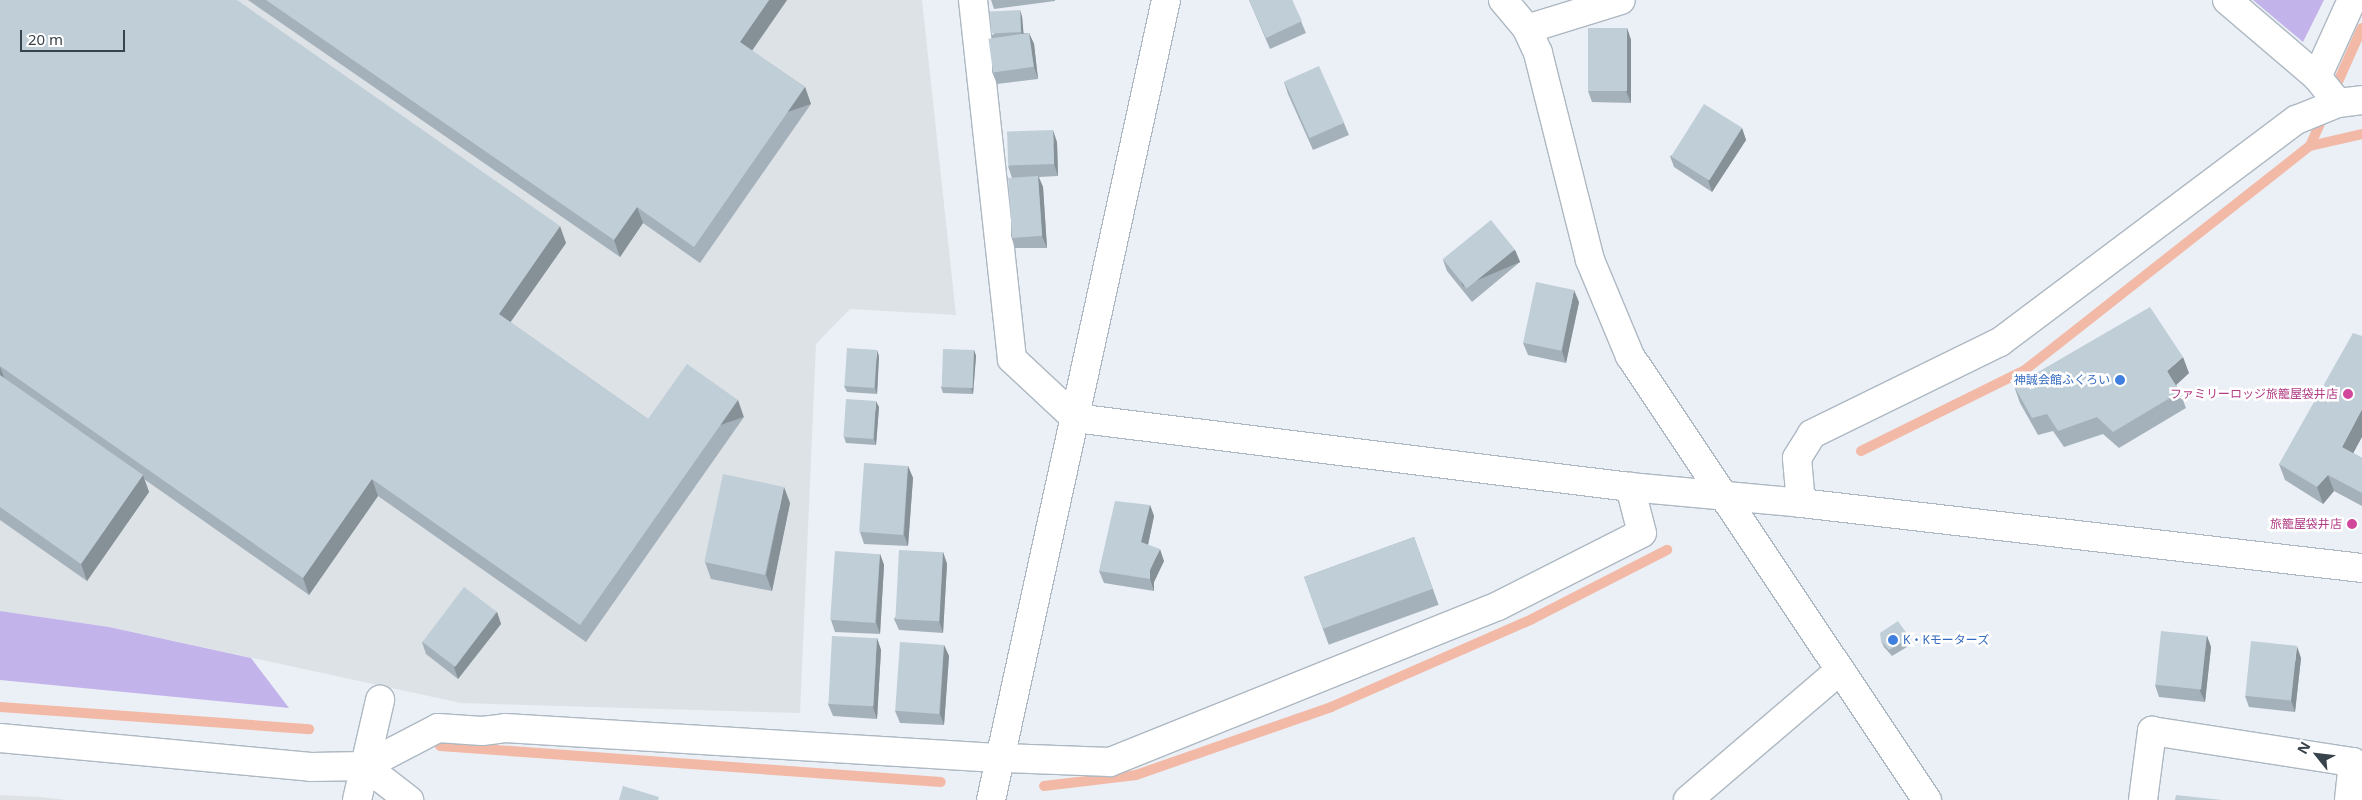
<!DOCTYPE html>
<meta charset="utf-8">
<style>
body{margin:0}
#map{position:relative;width:2362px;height:800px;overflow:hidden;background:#ebf0f6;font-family:"Noto Sans","Noto Sans JP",sans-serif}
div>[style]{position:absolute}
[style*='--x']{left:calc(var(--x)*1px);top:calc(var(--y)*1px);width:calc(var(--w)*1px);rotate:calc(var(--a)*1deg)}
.industrial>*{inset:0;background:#dce2e6}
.green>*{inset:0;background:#c3b3eb}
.parking>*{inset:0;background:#dfe2e5}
.stream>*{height:10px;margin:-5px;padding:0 5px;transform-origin:5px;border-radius:5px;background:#f3b9a7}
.roads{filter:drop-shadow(1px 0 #adb8c2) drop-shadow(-1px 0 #adb8c2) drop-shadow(0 1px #adb8c2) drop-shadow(0 -1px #adb8c2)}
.minor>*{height:28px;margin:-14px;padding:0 14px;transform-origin:14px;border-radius:14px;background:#fff}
.tertiary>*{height:28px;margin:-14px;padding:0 14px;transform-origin:14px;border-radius:14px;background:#fff}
.wall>*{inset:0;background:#a5b1ba;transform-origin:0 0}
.shaded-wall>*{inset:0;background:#869097;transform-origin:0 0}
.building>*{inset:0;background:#c0ced8;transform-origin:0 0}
.dots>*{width:14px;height:14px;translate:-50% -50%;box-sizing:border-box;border:2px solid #fff;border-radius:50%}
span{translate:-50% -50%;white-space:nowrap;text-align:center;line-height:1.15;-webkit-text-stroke:5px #fff;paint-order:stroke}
.shop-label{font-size:12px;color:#366cbe}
.right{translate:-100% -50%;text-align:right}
.left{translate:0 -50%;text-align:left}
.hotel-label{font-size:12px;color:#b23c85}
.north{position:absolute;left:2292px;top:730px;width:50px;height:50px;-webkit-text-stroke:4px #fff;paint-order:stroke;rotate:299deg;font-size:14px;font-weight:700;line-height:20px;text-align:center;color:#38434b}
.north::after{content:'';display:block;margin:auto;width:18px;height:22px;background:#38434b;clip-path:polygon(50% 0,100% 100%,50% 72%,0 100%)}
.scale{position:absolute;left:20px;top:30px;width:105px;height:22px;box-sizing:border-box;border:2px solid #38434b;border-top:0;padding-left:6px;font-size:15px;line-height:18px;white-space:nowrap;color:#38434b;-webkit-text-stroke:4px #fff;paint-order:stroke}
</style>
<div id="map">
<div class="industrial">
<div style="clip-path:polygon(0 0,922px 0,956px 315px,850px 309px,816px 344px,800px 713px,461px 703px,109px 627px,0 611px)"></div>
</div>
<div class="green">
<div style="clip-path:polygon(2253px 0,2324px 0,2303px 42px)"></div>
<div style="clip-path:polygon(0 611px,109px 627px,251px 658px,289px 708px,0 680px)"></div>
</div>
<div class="parking">
<div style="clip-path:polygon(0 795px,40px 797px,68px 800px,0 800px)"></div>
</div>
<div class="stream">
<div style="--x:2333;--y:93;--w:71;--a:-66"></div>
<div style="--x:2310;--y:146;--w:36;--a:-66"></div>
<div style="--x:1861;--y:451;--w:183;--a:-26.3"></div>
<div style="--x:2025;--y:370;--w:362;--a:-38.2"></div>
<div style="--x:2310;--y:146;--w:53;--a:-13"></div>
<div style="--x:0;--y:707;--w:310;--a:4.1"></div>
<div style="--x:440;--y:746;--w:502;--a:4.11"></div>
<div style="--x:1044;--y:786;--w:93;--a:-6.8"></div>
<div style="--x:1136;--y:775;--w:207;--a:-19.2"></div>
<div style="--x:1331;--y:707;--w:219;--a:-23.6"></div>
<div style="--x:1532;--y:619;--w:152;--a:-27.1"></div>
</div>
<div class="roads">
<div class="minor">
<div style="--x:973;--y:0;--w:361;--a:83.8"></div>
<div style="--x:1012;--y:359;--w:86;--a:43.1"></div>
<div style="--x:2227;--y:0;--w:118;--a:40.5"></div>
<div style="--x:2317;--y:77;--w:33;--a:51"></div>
<div style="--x:1527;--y:29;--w:98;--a:-17.1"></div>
<div style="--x:2317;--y:77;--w:85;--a:-65.6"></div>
<div style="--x:1801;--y:503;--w:45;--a:-95.1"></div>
<div style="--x:1797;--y:458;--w:28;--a:-58"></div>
<div style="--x:1812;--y:434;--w:209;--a:-26.1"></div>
<div style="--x:2000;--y:342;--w:370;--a:-36.9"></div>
<div style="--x:2296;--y:120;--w:45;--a:-22"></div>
<div style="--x:2338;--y:103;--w:24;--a:-7"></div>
<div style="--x:0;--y:738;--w:312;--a:5.3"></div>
<div style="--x:311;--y:767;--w:54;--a:-1.1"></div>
<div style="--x:365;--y:766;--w:82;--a:-27.5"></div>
<div style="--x:438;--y:728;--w:44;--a:3.9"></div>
<div style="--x:482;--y:731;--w:23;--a:-7"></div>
<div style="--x:505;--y:728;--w:497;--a:3.5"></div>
<div style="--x:1001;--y:758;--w:109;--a:2.1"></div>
<div style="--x:1110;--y:762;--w:418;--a:-21.9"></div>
<div style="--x:1498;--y:606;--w:161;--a:-26.9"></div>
<div style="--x:1642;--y:533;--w:48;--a:-104.6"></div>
<div style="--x:365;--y:766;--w:56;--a:37.7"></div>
<div style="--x:357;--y:800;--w:103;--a:-77"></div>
<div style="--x:1688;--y:800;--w:200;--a:-40.5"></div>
<div style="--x:2143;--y:800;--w:70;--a:-82.6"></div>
<div style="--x:2152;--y:731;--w:203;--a:8.8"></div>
<div style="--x:2353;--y:762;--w:38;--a:96"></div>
</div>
<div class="tertiary">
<div style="--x:1503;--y:0;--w:38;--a:50"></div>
<div style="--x:1527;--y:29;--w:26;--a:65"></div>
<div style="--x:1538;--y:53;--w:213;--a:75.9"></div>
<div style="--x:1590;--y:260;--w:104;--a:67.4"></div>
<div style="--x:1630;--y:356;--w:534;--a:56.22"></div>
<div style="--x:1075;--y:418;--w:559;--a:7.09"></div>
<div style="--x:1630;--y:487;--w:172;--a:5.3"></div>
<div style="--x:1801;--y:503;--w:565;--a:6.61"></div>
<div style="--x:991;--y:800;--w:819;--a:-77.66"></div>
</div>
</div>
<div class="wall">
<div style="clip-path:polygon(0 0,566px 243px,510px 322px,648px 419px,744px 417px,586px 642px,378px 496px,309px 595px,144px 479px,149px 492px,87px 581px,0 520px)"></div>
<div style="clip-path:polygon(248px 0,787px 0,752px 51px,805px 87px,811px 104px,700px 263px,643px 223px,620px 257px)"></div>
<div style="clip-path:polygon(991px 0,1055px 0,1055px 1px,994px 9px)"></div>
<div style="clip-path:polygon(1249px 0,1292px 0,1306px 33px,1270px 49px)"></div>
<div style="clip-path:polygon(1022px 16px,1023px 33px,1029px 33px,1034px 44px,1038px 79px,997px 84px,992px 72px,992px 35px)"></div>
<div style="clip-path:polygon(1627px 28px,1631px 40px,1631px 103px,1592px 102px,1588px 91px)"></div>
<div style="clip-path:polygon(1284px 82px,1344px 123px,1349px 135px,1313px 150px,1288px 94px)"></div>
<div style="clip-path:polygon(1742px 128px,1746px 140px,1712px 192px,1674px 167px,1670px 156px)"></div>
<div style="clip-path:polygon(1057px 142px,1058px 176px,1039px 177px,1043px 187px,1047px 248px,1015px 248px,1011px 236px,1012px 178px,1008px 166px)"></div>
<div style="clip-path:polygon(1515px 250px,1520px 262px,1472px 302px,1447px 271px,1443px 260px)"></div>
<div style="clip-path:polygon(1579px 302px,1566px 363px,1528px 355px,1523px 343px)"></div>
<div style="clip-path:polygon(974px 350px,976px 356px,973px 394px,943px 393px,941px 387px)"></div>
<div style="clip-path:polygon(879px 356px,877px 394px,847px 392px,844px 386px)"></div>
<div style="clip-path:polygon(2189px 373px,2176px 385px,2180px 392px,2186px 408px,2119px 448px,2103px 434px,2064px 447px,2053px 431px,2038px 435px,2020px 403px,2014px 386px)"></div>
<div style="clip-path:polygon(879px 407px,876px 445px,846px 443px,844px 437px)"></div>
<div style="clip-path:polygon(2353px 453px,2362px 458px,2362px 506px,2334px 491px,2323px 504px,2285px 480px,2279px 464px)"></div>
<div style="clip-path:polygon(908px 466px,913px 478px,908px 546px,864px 544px,860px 532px)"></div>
<div style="clip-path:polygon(790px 503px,772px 591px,711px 579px,705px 562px)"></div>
<div style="clip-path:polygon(1150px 505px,1154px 516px,1148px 545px,1164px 561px,1154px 582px,1154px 591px,1104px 583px,1099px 571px)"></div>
<div style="left:1414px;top:537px;width:72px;height:117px;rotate:70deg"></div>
<div style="clip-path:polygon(943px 552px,947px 564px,943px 633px,899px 630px,894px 619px)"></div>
<div style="clip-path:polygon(880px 554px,884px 565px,880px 634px,835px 632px,831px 620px)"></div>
<div style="clip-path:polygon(497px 612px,501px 624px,458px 679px,426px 654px,422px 642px)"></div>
<div style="clip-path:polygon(2207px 636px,2211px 647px,2205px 702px,2159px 697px,2155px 685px)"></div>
<div style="clip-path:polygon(877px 638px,881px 650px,877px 719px,833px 716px,828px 704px)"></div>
<div style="clip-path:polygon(1910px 638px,1912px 644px,1892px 656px,1884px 647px,1881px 641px)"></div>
<div style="clip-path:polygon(944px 645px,949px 656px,944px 725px,900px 723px,895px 711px)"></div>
<div style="clip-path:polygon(2301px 658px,2295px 712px,2249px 707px,2245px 696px)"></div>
</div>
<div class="shaded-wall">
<div style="clip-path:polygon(769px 0,787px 0,746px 59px,740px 42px)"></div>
<div style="clip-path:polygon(1020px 10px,1022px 16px,1024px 38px,1021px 32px)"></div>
<div style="clip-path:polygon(1627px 28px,1631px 40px,1631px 103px,1626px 91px)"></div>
<div style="clip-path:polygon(1029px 33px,1034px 44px,1038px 79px,1034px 67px)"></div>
<div style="left:805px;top:87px;width:18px;height:195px;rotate:71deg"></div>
<div style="clip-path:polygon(1742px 128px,1746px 140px,1712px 192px,1708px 180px)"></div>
<div style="clip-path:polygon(1053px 130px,1057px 142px,1058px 176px,1054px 164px)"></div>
<div style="clip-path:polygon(1038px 176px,1043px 187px,1047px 248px,1042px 236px)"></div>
<div style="clip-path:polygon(637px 207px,643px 223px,620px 257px,614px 240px)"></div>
<div style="clip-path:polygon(560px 226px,566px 243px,505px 330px,499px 314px)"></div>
<div style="left:1515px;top:250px;width:13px;height:62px;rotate:67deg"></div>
<div style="clip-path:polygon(1574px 290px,1579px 302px,1566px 363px,1562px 351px)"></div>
<div style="clip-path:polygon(877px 350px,879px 356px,877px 394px,875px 388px)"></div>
<div style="clip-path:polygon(974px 350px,976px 356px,973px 394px,971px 388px)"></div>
<div style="clip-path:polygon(2183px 357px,2189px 373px,2173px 388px,2167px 371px)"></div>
<div style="clip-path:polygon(0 367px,6px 382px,0 385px)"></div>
<div style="left:738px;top:400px;width:18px;height:275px;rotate:71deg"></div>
<div style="clip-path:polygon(876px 401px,879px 407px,876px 445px,874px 439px)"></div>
<div style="clip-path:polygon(2362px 409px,2362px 437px,2348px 463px,2342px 447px)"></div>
<div style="clip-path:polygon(908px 466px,913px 478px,908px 546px,904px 535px)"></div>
<div style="clip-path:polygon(143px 475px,149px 492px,87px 581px,81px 564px)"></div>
<div style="clip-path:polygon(2328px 475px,2334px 491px,2323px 504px,2317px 487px)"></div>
<div style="clip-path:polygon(372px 479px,378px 496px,309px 595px,303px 578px)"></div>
<div style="clip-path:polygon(784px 487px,790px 503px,772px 591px,766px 575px)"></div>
<div style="clip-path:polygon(1150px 505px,1154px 516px,1146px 554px,1141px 542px)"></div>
<div style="clip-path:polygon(1160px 549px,1164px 561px,1154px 582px,1154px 591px,1150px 579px,1150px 570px)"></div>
<div style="clip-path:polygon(943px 552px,947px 564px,943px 633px,939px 621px)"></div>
<div style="clip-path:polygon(880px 554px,884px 565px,880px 634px,876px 622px)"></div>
<div style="clip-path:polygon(497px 612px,501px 624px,458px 679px,454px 667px)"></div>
<div style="clip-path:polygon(2207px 636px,2211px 647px,2205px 702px,2200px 691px)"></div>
<div style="clip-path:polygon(877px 638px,881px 650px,877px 719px,873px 707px)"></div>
<div style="clip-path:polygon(944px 645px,949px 656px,944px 725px,940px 714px)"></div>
<div style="clip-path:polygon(2297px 646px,2301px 658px,2295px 712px,2291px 700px)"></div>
</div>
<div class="building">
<div style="clip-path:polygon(0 0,237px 0,560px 226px,499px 314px,648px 419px,687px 364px,738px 400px,580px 625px,372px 479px,303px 578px,0 366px)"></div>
<div style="clip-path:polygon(266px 0,769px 0,740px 42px,805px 87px,694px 247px,637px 207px,614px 240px)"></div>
<div style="clip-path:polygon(1249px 0,1292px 0,1302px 21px,1266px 38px)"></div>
<div style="left:1020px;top:10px;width:22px;height:30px;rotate:87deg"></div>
<div style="left:1588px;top:28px;width:39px;height:63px"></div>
<div style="left:1029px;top:33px;width:34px;height:41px;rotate:82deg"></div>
<div style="left:1319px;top:66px;width:62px;height:38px;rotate:66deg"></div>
<div style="left:1704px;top:104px;width:45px;height:62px;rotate:32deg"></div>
<div style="left:1053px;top:130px;width:34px;height:46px;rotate:88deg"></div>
<div style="left:1038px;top:176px;width:60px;height:30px;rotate:86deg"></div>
<div style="left:1491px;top:220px;width:38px;height:62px;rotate:51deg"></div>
<div style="left:1536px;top:282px;width:39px;height:62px;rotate:12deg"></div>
<div style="clip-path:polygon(2150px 307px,2183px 357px,2167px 371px,2180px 392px,2113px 432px,2097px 417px,2058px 431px,2047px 414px,2032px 418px,2014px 386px)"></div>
<div style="clip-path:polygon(2353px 333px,2362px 336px,2362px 409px,2342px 447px,2362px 458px,2362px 493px,2328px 475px,2317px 487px,2279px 464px)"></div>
<div style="left:847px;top:348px;width:30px;height:38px;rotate:4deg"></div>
<div style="left:943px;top:349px;width:31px;height:38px;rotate:2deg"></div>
<div style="clip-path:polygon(0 375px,143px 475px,81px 564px,0 507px)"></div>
<div style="left:846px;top:399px;width:30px;height:38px;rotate:4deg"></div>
<div style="left:864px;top:463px;width:44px;height:69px;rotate:4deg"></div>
<div style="left:723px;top:474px;width:62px;height:90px;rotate:12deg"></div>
<div style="clip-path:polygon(1115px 501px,1150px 505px,1141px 542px,1160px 549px,1150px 570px,1150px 579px,1099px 571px)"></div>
<div style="left:1414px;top:537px;width:55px;height:117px;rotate:70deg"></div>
<div style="left:899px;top:550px;width:44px;height:69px;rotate:3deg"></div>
<div style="left:835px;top:551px;width:45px;height:69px;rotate:4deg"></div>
<div style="left:464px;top:587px;width:41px;height:69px;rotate:37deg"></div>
<div style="clip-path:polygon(1898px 621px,1910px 638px,1889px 650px,1881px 641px,1880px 633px)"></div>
<div style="left:2161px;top:631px;width:46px;height:54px;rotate:6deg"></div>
<div style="left:832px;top:636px;width:45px;height:68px;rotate:3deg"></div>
<div style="left:2251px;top:641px;width:46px;height:55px;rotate:6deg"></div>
<div style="left:900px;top:642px;width:44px;height:69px;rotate:4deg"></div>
<div style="clip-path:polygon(623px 786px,659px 797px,658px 800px,619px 800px)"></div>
<div style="clip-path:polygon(2176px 795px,2222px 800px,2175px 800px)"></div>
</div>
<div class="dots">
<div style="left:2120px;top:380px;background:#3f7fe0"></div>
<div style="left:2348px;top:394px;background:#d1479c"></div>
<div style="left:2352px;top:524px;background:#d1479c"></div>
<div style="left:1893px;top:640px;background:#3f7fe0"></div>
</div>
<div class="shop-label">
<span class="right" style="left:2110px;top:380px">神誠会館ふくろい</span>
<span class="left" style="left:1903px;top:640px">K・Kモーターズ</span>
</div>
<div class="hotel-label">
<span class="right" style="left:2338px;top:394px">ファミリーロッジ旅籠屋袋井店</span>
<span class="right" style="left:2342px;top:524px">旅籠屋袋井店</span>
</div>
<div class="north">N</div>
<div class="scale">20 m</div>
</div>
